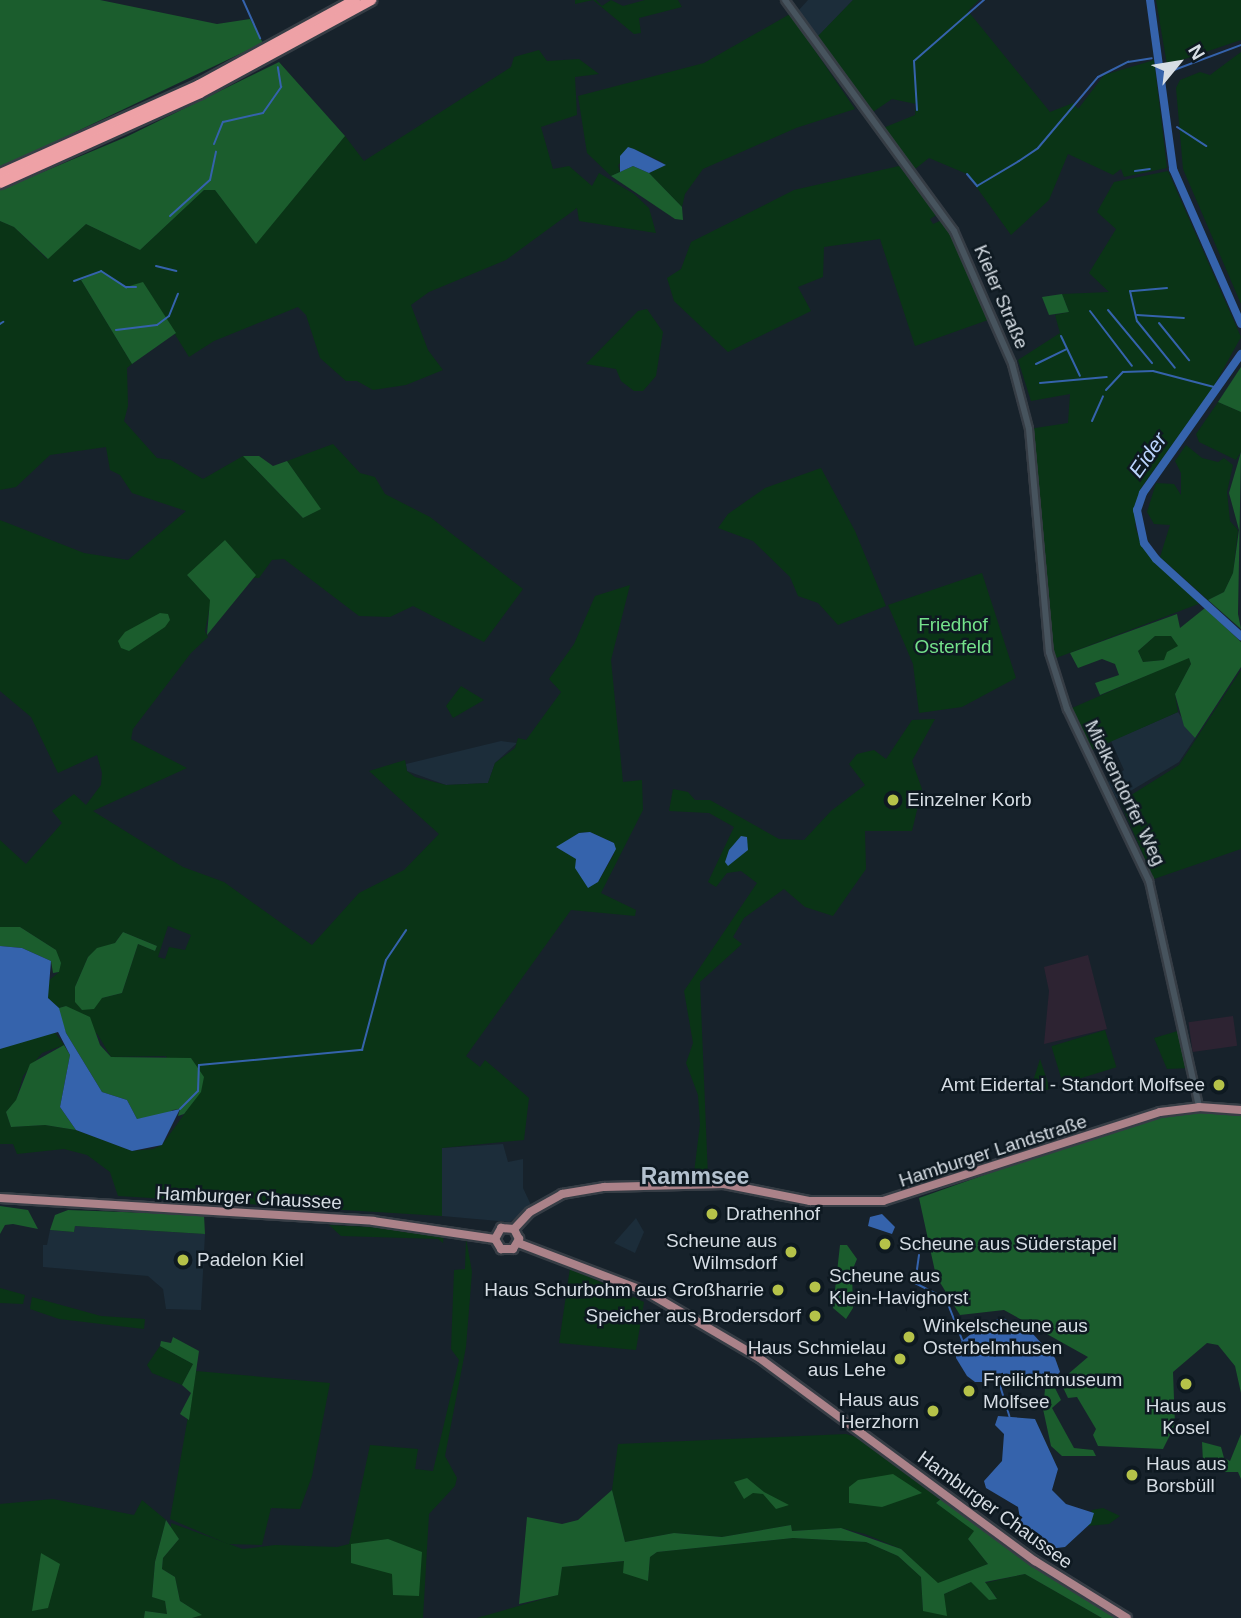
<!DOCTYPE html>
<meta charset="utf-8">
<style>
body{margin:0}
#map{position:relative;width:1241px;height:1618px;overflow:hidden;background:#17222b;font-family:Arial,sans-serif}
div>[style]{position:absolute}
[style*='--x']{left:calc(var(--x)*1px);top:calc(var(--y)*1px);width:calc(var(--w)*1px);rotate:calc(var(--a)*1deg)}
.built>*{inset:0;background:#1c2d3a}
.education>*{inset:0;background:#2d2332;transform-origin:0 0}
.green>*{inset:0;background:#0a3416;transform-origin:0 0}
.forest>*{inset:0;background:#1b5d2d}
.water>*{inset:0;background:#3563ac}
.stream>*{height:2px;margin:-1px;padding:0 1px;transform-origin:1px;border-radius:1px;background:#3563ac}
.river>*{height:8px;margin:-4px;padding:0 4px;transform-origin:4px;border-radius:4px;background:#3563ac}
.roads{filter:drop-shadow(2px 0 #363d45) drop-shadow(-2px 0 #363d45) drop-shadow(0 2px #363d45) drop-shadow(0 -2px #363d45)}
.minor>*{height:6px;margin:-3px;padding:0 3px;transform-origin:3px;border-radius:3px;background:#47545e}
.major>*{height:8px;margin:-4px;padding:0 4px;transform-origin:4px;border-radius:4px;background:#ab8289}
.highway>*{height:10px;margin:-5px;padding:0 5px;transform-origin:5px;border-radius:5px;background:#eea1a6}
.dots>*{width:19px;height:19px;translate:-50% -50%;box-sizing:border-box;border:4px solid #0e1921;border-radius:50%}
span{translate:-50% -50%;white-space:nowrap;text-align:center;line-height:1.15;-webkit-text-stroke:5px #0e1921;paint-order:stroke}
.street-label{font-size:19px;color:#d6dde4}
.park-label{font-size:19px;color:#74e18b}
.poi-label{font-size:19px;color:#d6dde4}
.left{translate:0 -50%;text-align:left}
.right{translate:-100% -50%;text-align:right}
.water-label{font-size:21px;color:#bbd4fd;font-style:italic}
.quarter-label{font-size:23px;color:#b3c1ce;font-weight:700}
.north{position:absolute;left:1143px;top:28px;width:70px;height:70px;-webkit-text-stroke:5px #0e1921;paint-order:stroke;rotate:60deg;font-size:19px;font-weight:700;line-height:28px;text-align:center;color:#d6dde4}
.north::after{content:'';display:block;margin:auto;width:24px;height:32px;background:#d6dde4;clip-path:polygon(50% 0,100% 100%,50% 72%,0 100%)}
</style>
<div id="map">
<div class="built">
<div style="clip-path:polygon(808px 0,853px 0,818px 37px,798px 11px)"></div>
<div style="clip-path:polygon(1178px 712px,1195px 738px,1179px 762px,1117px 799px,1108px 782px,1124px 770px,1111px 741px)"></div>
<div style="clip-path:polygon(501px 741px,517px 743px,495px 763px,488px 783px,446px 785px,407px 771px,406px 764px)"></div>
<div style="clip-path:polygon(503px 1144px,508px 1162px,523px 1159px,523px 1188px,531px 1205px,510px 1222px,442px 1216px,442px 1148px)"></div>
<div style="clip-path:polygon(636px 1218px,644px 1232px,635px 1253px,614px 1243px)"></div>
<div style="clip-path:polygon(75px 1226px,205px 1234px,201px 1310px,166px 1309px,163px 1289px,148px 1276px,43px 1267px,43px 1245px,47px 1245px,50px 1230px,74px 1232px)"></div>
</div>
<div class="education">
<div style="clip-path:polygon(1088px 955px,1107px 1029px,1044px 1044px,1049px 991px,1044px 967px)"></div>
<div style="left:1233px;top:1016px;width:30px;height:45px;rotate:82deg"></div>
</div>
<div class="green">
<div style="clip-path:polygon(575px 0,596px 0,602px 6px,611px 0,623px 6px,645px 0,678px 0,682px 7px,639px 18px,641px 33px,634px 34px,593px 0,575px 4px)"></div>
<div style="clip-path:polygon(853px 0,979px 0,968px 11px,1050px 112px,1073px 103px,1078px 109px,1104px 75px,1154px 60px,1167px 168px,1124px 177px,1121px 169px,1113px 175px,1068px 154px,1049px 200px,1011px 235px,967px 174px,929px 158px,915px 169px,883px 128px,915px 115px,916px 104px,892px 99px,870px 114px,822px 44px,818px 36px)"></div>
<div style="clip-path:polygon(1156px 0,1241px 0,1241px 40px,1167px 65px)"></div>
<div style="clip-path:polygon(790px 14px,855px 109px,796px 128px,703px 169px,685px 194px,682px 207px,649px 173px,665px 165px,662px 162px,634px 149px,618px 165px,620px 172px,611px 176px,587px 153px,578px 96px,704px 63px)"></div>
<div style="clip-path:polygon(evenodd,539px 50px,547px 61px,579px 59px,599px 74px,575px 77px,577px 115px,541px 127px,553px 169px,569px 166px,592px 186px,599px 173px,634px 194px,649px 208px,656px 233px,579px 221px,577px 208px,506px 260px,429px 292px,411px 305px,428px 350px,443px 370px,406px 385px,373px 390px,357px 381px,346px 381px,320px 358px,306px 315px,298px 307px,214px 341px,189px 357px,143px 283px,126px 287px,120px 282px,81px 280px,132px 364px,127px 368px,128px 406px,124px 421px,157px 458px,171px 460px,203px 479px,243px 456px,303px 518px,320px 509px,287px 461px,333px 444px,360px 473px,375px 477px,385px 494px,430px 517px,523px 589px,484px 642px,413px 606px,390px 617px,359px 616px,284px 559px,272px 560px,259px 578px,187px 575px,211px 600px,205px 631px,208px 637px,191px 653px,133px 729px,131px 739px,187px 768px,93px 811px,183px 867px,224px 882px,312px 945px,359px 893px,404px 870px,439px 834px,369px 771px,405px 760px,407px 771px,415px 777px,446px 785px,488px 783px,495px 763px,515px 748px,518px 738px,526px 740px,561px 692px,549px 679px,574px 644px,595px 596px,630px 585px,611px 660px,623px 782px,642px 780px,643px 810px,601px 893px,636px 910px,635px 916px,571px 910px,466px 1056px,480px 1067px,485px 1060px,529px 1098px,524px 1140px,442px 1148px,442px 1216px,118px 1196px,110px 1172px,87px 1155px,64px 1149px,17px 1154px,13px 1144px,0 1144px,0 1049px,54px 1031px,64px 1045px,42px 1053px,23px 1076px,16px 1101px,6px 1112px,11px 1127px,45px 1125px,76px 1130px,132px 1151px,153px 1149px,162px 1145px,190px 1106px,166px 1056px,111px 1057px,98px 1035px,66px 1006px,59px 1008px,48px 998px,47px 982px,59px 972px,56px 950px,20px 927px,0 927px,0 840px,26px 864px,62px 823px,52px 811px,74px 794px,86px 805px,101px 785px,102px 773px,97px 755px,58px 773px,31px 717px,0 691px,0 520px,84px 553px,128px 560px,186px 511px,132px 493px,120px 475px,110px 470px,106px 447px,50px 455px,16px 487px,0 490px,0 221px,14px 227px,47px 259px,86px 224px,140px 250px,204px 190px,215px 190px,256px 243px,345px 136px,364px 161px,511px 67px,514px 57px,539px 50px,590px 832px,614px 843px,614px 854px,598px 882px,572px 855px,557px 848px,579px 833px,590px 832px,539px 50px,168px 926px,191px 935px,185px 950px,169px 947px,165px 959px,158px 957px,168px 926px,539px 50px,123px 932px,157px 946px,155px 951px,138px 944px,122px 993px,102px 998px,75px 987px,88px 957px,115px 943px,123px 932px)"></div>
<div style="clip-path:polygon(1241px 52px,1241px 304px,1183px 169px,1176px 88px,1180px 80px,1200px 72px,1210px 75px)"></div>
<div style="clip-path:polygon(899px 166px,938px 214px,930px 219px,933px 224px,942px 220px,950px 232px,988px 320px,915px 346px,880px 239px,824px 247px,823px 277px,798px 287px,811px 311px,728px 352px,674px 301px,667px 278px,681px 269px,691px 242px,794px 190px)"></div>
<div style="clip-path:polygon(1168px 171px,1241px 337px,1214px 386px,1141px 488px,1135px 526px,1141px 544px,1201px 603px,1051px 660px,1029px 429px,1068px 423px,1070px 394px,1031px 401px,1018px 360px,1060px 333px,1055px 315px,1069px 312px,1062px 294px,1109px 292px,1089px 273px,1116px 229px,1097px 212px,1114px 182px)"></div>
<div style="clip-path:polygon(647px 309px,663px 332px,656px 376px,643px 391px,634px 391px,621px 381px,616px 369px,586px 364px,638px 311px)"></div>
<div style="clip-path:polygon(1218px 402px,1241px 412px,1241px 452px,1236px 460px,1199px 442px,1196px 434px)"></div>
<div style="clip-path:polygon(1186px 445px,1202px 458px,1218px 462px,1224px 458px,1233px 465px,1227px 492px,1230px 521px,1238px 530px,1233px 573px,1224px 592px,1208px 600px,1160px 557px,1170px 525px,1154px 524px,1147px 512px,1156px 483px,1174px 484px,1181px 495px,1181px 473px,1175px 461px)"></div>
<div style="clip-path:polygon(821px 468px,855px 531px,886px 606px,838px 625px,818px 603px,798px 596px,790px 577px,753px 541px,718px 528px,728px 514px,765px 488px)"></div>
<div style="clip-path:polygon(982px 573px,1016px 678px,962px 707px,919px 713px,913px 664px,888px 605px)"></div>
<div style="clip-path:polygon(1155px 636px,1171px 636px,1179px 646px,1165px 660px,1143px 662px,1138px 651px)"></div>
<div style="clip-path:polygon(1189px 657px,1191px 664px,1175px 694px,1178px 712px,1092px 750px,1072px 708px)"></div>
<div style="clip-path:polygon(1241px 670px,1241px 849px,1154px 879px,1120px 802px,1179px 765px)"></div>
<div style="clip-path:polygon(461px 686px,484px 700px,453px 718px,446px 706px)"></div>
<div style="clip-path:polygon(935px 719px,912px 761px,922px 789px,912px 831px,865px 831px,866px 869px,833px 916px,805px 907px,784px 889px,744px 918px,733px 937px,742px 944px,700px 982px,708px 1177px,694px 1173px,700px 1124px,698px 1095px,686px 1063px,693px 1043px,684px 991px,757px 883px,741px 871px,727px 873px,716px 887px,708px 882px,734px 827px,709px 813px,669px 811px,673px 789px,688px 792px,695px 800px,710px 800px,779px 839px,804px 840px,831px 811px,865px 785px,849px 764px,857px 754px,874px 750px,886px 759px,912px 720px)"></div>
<div style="left:1105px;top:1030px;width:39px;height:56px;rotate:73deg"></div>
<div style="clip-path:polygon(1181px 1030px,1189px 1068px,1167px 1069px,1154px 1038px)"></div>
<div style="clip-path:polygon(1040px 1059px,1050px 1089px,1029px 1094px)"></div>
<div style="clip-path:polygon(329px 1225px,411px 1229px,444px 1234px,443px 1243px,438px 1239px,341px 1236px)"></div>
<div style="clip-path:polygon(466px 1238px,472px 1272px,466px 1347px,445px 1456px,457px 1478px,455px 1486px,429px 1514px,423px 1618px,192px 1618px,201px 1615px,180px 1601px,175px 1577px,162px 1569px,163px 1558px,179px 1539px,171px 1533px,171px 1523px,243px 1549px,275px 1545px,337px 1547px,349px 1544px,370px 1445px,418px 1449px,415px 1469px,433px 1471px,459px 1360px,451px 1349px,454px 1270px,465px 1269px)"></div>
<div style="clip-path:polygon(570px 1268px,644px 1302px,636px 1350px,559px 1343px)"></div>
<div style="clip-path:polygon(0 1288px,25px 1295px,23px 1304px,0 1303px)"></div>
<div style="clip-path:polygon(32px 1297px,101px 1316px,145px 1319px,144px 1329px,59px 1319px,30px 1309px)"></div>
<div style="clip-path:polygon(160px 1346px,193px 1364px,182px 1385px,152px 1373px,147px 1365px)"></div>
<div style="clip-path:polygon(196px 1371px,330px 1383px,312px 1476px,300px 1509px,271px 1508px,262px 1545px,228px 1544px,170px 1519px)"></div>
<div style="clip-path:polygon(evenodd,846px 1434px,863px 1439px,942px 1498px,936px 1503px,975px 1531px,968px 1539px,988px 1564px,938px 1584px,901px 1549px,865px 1534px,841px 1528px,792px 1531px,791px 1525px,722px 1537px,674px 1533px,625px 1542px,612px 1490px,618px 1444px,846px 1434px,858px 1480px,869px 1481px,900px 1497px,882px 1507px,858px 1480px)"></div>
<div style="clip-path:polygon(53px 1499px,134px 1515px,142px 1500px,166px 1520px,155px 1562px,152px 1597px,165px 1600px,167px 1614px,145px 1611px,144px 1618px,0 1618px,0 1504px)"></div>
<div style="clip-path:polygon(1103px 1508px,1120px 1516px,1109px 1524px,1088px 1526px,1092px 1510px)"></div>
<div style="clip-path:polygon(793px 1538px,866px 1542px,898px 1556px,921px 1577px,923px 1611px,937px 1610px,944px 1594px,971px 1582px,997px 1598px,985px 1583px,1025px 1574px,1102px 1618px,477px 1618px,557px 1595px,562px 1567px,625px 1561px,648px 1580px,650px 1557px,657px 1552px)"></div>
</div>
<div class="forest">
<div style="clip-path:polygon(0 0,100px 0,217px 24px,250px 19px,263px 43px,0 168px)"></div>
<div style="clip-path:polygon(279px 62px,345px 136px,256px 244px,215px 190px,204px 190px,140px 250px,86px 224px,48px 259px,14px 227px,0 221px,0 190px,126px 137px)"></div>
<div style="clip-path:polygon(633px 166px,649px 173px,682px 207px,683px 220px,675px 219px,611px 176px)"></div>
<div style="clip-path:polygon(101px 271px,126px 287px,143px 282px,176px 333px,132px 364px,81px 280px)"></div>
<div style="clip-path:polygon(1062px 294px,1069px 312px,1049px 315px,1042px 297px)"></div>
<div style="clip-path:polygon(1241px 367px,1241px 412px,1218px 402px)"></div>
<div style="clip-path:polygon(1241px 452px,1238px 614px,1241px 629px,1208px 600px,1224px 592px,1233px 573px,1239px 530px,1229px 493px)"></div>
<div style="clip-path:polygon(243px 456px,259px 456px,273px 466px,287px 461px,321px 509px,303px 518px)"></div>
<div style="clip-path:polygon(225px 540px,256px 575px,207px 635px,210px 600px,187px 575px)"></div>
<div style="clip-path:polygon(evenodd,1205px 608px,1241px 642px,1241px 667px,1195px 738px,1184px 726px,1175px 694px,1191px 664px,1189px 658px,1100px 695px,1095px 683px,1119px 675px,1115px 664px,1102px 659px,1078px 668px,1070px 653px,1177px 614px,1180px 628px,1205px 608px,1155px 636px,1171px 636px,1178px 646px,1167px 652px,1164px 660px,1143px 662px,1138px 651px,1155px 636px)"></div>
<div style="clip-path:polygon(160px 613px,168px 614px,170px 620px,165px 627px,129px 651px,121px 648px,118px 641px,125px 632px)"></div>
<div style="clip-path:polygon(0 927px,20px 927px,56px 950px,61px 963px,59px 972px,53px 973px,51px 961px,22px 948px,0 946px)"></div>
<div style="clip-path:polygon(123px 932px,157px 946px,155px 951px,138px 944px,122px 993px,102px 998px,94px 1009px,82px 1010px,75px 1002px,75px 987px,88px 957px,97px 948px,115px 943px)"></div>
<div style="clip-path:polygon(66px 1006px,90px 1017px,100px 1045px,111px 1057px,191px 1058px,204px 1077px,201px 1092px,184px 1114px,178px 1116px,180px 1109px,173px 1110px,161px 1117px,137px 1119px,127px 1100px,102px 1092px,66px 1033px,59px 1015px,59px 1008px)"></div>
<div style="clip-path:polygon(64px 1045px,70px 1055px,60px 1107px,76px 1130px,45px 1125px,11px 1127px,6px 1112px,16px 1100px,30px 1064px)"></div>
<div style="clip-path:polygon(1196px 1109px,1241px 1116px,1241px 1393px,1235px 1366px,1218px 1345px,1207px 1343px,1173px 1372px,1175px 1425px,1163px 1449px,1098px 1446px,1093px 1435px,1096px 1429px,1077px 1397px,1068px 1398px,1060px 1381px,1088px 1357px,1004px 1310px,960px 1315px,936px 1276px,919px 1198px,1160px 1113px)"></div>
<div style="clip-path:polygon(0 1206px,28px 1210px,38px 1229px,13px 1224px,5px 1225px,0 1234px)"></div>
<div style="clip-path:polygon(68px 1210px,204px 1215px,205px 1234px,75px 1226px,74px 1232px,50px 1230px,55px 1215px)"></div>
<div style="clip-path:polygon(840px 1245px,847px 1245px,857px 1259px,852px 1271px,853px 1308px,846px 1319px,833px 1308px)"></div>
<div style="clip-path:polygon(173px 1337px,199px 1351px,189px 1420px,180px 1414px,191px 1393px,182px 1385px,193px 1364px,160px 1346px,161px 1341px,171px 1343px)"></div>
<div style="clip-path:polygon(1055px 1388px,1061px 1400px,1052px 1408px,1074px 1448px,1093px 1450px,1096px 1456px,1062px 1456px,1051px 1446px,1043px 1409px,1045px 1389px)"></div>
<div style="clip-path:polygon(1241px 1434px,1241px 1479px,1238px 1472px,1220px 1472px,1203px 1462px,1202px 1442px,1221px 1447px,1224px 1458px,1230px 1461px)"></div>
<div style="clip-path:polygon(893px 1474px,922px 1493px,882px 1507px,849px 1503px,849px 1487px,858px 1480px)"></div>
<div style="clip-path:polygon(747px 1478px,764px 1492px,789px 1505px,776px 1509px,763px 1494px,753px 1493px,744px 1499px,734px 1482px)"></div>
<div style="clip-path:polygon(612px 1490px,625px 1542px,674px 1533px,722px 1537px,791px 1525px,792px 1531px,841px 1528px,901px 1549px,938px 1583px,988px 1564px,968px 1539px,974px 1531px,936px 1503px,942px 1498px,1033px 1565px,1119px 1618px,1102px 1618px,1025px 1574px,985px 1582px,997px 1599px,989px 1600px,971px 1582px,944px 1594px,947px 1616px,923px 1611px,921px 1577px,898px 1556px,866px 1542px,793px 1538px,657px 1552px,650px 1557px,648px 1581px,623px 1573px,624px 1561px,562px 1567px,558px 1595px,519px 1604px,527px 1517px,562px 1524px,578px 1520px)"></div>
<div style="clip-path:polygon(166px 1520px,179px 1539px,163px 1558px,162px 1569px,175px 1577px,180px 1601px,202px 1615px,192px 1618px,144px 1618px,145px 1611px,167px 1614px,165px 1601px,152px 1597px,155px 1562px)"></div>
<div style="clip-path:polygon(388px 1539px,422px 1552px,419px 1596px,393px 1595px,392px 1574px,351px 1563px,351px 1544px)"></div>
<div style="clip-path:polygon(41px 1553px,60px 1564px,48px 1608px,32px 1611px)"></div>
</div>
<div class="water">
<div style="clip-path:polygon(628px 147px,634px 149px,666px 165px,649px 173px,633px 166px,620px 172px,620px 156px)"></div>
<div style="clip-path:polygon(590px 832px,614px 843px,616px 849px,598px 882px,588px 888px,575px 868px,576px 859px,556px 847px,579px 833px)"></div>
<div style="clip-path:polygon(741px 836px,747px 837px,748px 850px,728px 866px,725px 862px,729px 850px)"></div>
<div style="clip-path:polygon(0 946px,22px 948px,51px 961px,48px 998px,59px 1008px,66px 1033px,102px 1092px,127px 1100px,137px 1119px,180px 1109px,162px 1145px,132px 1151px,76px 1130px,60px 1107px,70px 1055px,58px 1032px,0 1049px)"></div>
<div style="clip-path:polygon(882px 1214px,895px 1227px,892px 1234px,868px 1226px,870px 1217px)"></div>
<div style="clip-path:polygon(1003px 1318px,1032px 1333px,1055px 1358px,1060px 1372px,1054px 1378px,1045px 1382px,975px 1382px,967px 1376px,956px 1358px,957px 1345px,985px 1323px)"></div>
<div style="clip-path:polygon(998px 1416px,1035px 1419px,1058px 1469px,1052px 1490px,1066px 1504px,1094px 1513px,1091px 1523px,1065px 1547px,1048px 1549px,1032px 1541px,1021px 1524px,1018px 1507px,986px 1488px,984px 1481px,1002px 1461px,1004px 1434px,995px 1425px)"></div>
</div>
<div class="stream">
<div style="--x:243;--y:0;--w:42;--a:65.9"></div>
<div style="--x:1156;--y:57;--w:4;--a:-14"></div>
<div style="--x:1161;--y:70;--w:13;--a:0"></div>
<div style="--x:1174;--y:70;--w:72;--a:-20.5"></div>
<div style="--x:917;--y:110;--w:49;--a:-93.5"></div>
<div style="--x:914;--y:61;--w:93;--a:-41.1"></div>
<div style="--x:1177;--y:127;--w:35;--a:33"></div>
<div style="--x:214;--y:144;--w:24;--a:-68"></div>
<div style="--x:223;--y:122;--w:41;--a:-12.7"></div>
<div style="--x:263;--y:113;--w:32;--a:-55"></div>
<div style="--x:281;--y:87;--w:20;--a:-99"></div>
<div style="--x:1135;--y:171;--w:15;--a:-8"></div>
<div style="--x:967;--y:174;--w:16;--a:50"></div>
<div style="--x:977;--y:186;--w:49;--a:-30.8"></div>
<div style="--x:1019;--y:161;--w:23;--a:-34"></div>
<div style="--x:1038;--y:148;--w:93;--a:-49.8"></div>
<div style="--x:1098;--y:77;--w:34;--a:-27"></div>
<div style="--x:1128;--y:62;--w:24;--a:-9"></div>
<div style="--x:170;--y:216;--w:54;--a:-42"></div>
<div style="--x:210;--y:180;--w:29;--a:-78"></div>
<div style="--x:156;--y:266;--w:21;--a:14"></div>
<div style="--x:74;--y:281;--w:29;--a:-20"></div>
<div style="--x:101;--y:271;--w:30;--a:33"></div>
<div style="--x:126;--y:287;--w:10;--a:0"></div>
<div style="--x:1167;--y:288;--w:37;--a:175"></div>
<div style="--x:1130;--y:291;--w:31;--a:77"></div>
<div style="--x:1137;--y:321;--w:60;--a:51"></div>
<div style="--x:1108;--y:310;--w:69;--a:50.3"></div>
<div style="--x:1090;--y:311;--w:69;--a:52.6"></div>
<div style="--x:1137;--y:315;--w:47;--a:3.7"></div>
<div style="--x:1159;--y:323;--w:48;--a:51"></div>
<div style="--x:0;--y:324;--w:4;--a:-34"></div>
<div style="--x:116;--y:330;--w:41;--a:-7"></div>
<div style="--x:157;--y:325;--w:15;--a:-37"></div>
<div style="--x:169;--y:316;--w:24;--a:-68"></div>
<div style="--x:1061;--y:336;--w:44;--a:64.6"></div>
<div style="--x:1036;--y:364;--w:34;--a:-26"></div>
<div style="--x:1040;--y:383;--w:67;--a:-5.1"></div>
<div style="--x:1106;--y:390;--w:25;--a:-47"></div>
<div style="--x:1123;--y:372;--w:30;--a:-2"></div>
<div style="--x:1153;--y:371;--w:67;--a:14.7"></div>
<div style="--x:1092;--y:421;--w:27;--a:-66"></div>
<div style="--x:180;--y:1109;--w:25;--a:-45"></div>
<div style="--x:198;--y:1091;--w:26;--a:-88"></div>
<div style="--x:199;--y:1065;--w:164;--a:-5.3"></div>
<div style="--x:362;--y:1050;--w:93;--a:-75.1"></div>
<div style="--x:386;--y:960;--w:36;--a:-56"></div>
<div style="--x:919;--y:1255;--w:28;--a:98"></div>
<div style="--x:915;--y:1283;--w:35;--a:27"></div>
<div style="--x:946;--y:1299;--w:46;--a:68.4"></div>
<div style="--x:998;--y:1379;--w:39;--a:73"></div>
</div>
<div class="river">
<div style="--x:1150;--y:0;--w:171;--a:82.2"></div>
<div style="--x:1173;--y:169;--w:169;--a:66.3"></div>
<div style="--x:1241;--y:354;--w:170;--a:125.2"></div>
<div style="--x:1143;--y:493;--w:18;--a:109"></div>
<div style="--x:1137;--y:510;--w:34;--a:78"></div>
<div style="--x:1144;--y:543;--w:20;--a:53"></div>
<div style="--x:1156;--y:559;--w:115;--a:42.2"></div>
</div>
<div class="roads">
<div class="minor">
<div style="--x:785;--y:0;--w:286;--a:53.8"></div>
<div style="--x:954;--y:231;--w:145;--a:66.4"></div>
<div style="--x:1012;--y:364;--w:67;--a:75.3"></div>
<div style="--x:1029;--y:429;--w:224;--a:84.9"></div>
<div style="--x:1049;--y:652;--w:60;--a:72.5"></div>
<div style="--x:1067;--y:709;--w:191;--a:64.5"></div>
<div style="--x:1149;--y:881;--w:231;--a:77.5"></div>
</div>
<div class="major">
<div style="--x:0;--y:1198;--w:374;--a:3.5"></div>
<div style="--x:373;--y:1221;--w:123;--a:8.4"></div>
<div style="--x:514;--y:1229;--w:23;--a:-47"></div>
<div style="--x:530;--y:1212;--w:37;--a:-29"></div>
<div style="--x:562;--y:1194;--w:43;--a:-9.5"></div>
<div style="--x:604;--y:1187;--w:120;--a:-1.4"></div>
<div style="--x:724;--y:1184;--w:88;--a:11.2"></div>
<div style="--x:810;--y:1201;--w:73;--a:0"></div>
<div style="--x:883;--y:1201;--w:291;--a:-17.8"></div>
<div style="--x:1160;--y:1112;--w:39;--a:-7"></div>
<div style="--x:1199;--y:1107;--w:42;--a:4.1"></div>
<div style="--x:495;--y:1239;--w:12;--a:59"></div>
<div style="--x:501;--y:1249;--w:12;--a:0"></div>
<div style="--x:513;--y:1249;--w:12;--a:-59"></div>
<div style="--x:519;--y:1239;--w:11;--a:-117"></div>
<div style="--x:495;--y:1239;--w:13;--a:-61"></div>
<div style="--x:501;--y:1228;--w:13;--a:4"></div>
<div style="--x:518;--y:1243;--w:138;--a:20.8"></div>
<div style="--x:647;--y:1292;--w:129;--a:30.4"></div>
<div style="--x:758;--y:1357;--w:344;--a:36.4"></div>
<div style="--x:1035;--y:1561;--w:108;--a:31.8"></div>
</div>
<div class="highway">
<div style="--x:0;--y:174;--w:218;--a:-24.1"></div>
<div style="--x:199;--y:85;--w:178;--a:-28.6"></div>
<div style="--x:0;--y:183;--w:219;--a:-24.2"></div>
<div style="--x:200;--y:93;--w:195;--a:-28.5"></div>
</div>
</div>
<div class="dots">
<div style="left:893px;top:800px;background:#b5c249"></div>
<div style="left:1219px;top:1085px;background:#b5c249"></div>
<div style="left:712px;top:1214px;background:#b5c249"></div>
<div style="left:885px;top:1244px;background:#b5c249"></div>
<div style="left:791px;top:1252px;background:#b5c249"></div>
<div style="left:183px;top:1260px;background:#b5c249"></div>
<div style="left:815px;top:1287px;background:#b5c249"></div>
<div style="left:778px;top:1290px;background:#b5c249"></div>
<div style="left:815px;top:1316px;background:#b5c249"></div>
<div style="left:909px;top:1337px;background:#b5c249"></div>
<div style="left:900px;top:1359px;background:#b5c249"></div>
<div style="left:1186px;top:1384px;background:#b5c249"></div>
<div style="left:969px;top:1391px;background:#b5c249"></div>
<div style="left:933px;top:1411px;background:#b5c249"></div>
<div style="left:1132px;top:1475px;background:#b5c249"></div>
</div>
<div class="street-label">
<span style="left:1001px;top:297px;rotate:67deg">Kieler Straße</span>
<span style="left:1125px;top:793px;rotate:64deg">Mielkendorfer Weg</span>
<span style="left:993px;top:1151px;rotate:-18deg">Hamburger Landstraße</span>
<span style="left:249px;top:1198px;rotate:3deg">Hamburger Chaussee</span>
<span style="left:995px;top:1510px;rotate:36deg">Hamburger Chaussee</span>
</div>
<div class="park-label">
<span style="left:953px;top:636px">Friedhof<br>Osterfeld</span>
</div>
<div class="poi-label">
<span class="left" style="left:907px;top:800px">Einzelner Korb</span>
<span class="right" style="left:1205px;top:1085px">Amt Eidertal - Standort Molfsee</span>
<span class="left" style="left:726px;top:1214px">Drathenhof</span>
<span class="right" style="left:777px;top:1252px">Scheune aus<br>Wilmsdorf</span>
<span class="left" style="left:899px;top:1244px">Scheune aus Süderstapel</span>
<span class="left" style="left:197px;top:1260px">Padelon Kiel</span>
<span class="left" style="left:829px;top:1287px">Scheune aus<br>Klein-Havighorst</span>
<span class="right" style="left:764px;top:1290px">Haus Schurbohm aus Großharrie</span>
<span class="right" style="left:801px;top:1316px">Speicher aus Brodersdorf</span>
<span class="left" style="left:923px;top:1337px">Winkelscheune aus<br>Osterbelmhusen</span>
<span class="right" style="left:886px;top:1359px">Haus Schmielau<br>aus Lehe</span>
<span class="left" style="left:983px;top:1391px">Freilichtmuseum<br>Molfsee</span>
<span class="right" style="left:919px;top:1411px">Haus aus<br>Herzhorn</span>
<span style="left:1186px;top:1417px">Haus aus<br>Kosel</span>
<span class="left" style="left:1146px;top:1475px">Haus aus<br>Borsbüll</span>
</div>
<div class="water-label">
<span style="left:1148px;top:455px;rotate:-55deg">Eider</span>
</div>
<div class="quarter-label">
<span style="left:695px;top:1176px">Rammsee</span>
</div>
<div class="north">N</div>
</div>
